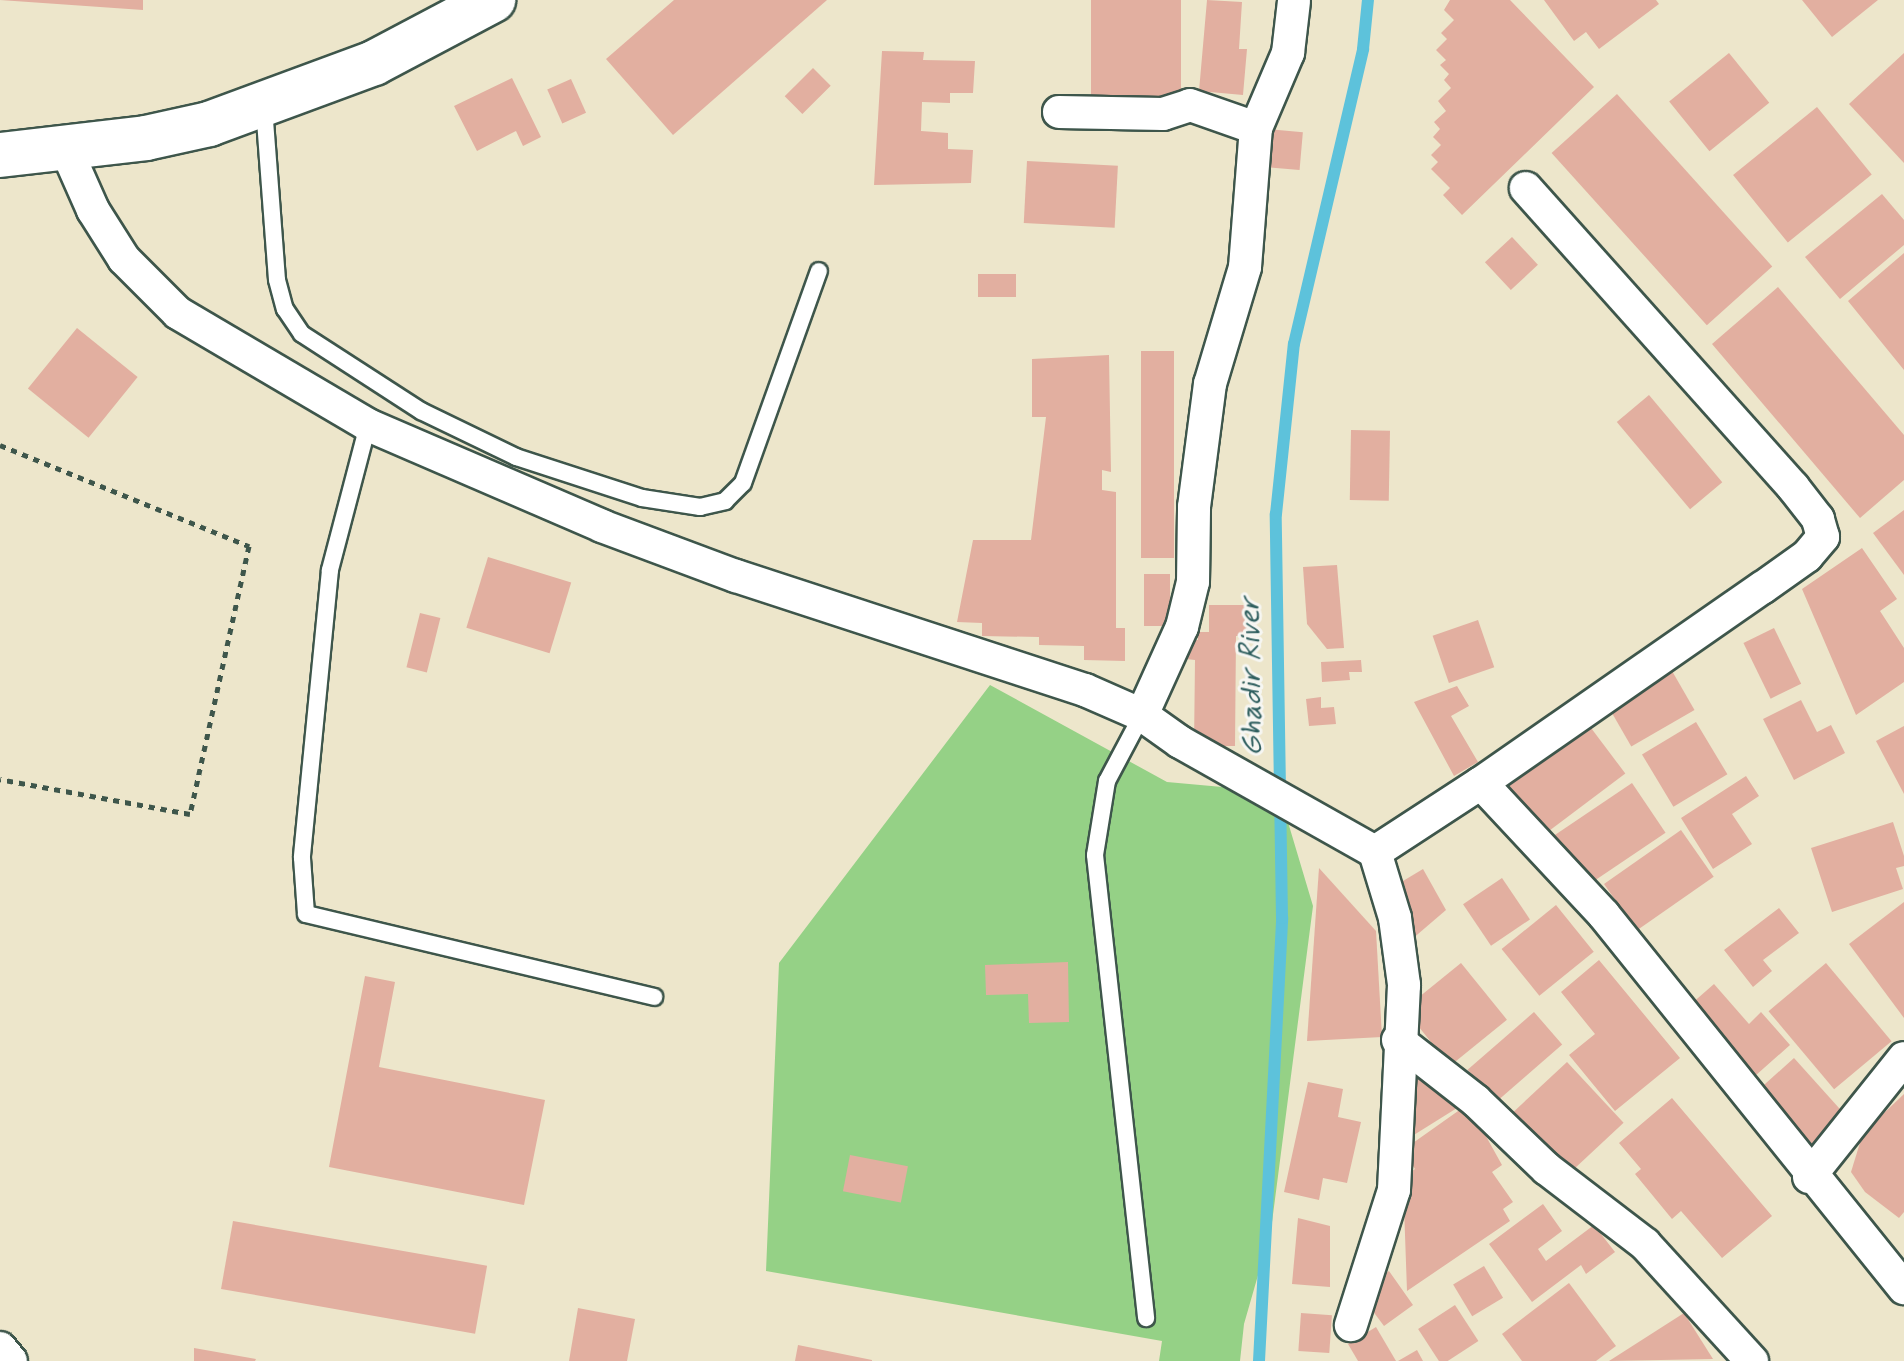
<!DOCTYPE html>
<style>
body{margin:0}
#map{position:relative;width:1904px;height:1361px;overflow:hidden;background:#ede6cb;font-family:Mynerve,sans-serif}
div>[style]{position:absolute}
[style*='--x']{left:calc(var(--x)*1px);top:calc(var(--y)*1px);width:calc(var(--w)*1px);rotate:calc(var(--a)*1deg)}
.green>*{inset:0;background:#95d186}
.stream>*{height:12px;margin:-6px;padding:0 6px;transform-origin:6px;border-radius:6px;background:#5dc2db}
.building>*{inset:0;background:#e2afa0;transform-origin:0 0}
.path>*{height:5px;margin-top:-2.5px;transform-origin:0;background:repeating-linear-gradient(90deg,#3e564b 0 6px,transparent 0 12px)}
.roads{filter:drop-shadow(2px 0 #3e564b) drop-shadow(-2px 0 #3e564b) drop-shadow(0 2px #3e564b) drop-shadow(0 -2px #3e564b)}
.lane>*{height:16px;margin:-8px;padding:0 8px;transform-origin:8px;border-radius:8px;background:#fff}
.street>*{height:32px;margin:-16px;padding:0 16px;transform-origin:16px;border-radius:16px;background:#fff}
.highway>*{height:44px;margin:-22px;padding:0 22px;transform-origin:22px;border-radius:22px;background:#fff}
span{translate:-50% -50%;white-space:nowrap;text-align:center;line-height:1.15;-webkit-text-stroke:6px #f6f6f2;paint-order:stroke}
.water-label{font-size:30px;color:#2e5e5e;font-style:italic}
</style>
<div id="map">
<div class="green">
<div style="clip-path:polygon(990px 685px,1167px 782px,1279px 792px,1313px 906px,1271px 1230px,1244px 1324px,1240px 1361px,1159px 1361px,1162px 1341px,766px 1271px,779px 963px)"></div>
</div>
<div class="stream">
<div style="--x:1259;--y:1361;--w:444;--a:-87"></div>
<div style="--x:1282;--y:918;--w:404;--a:-90.9"></div>
<div style="--x:1276;--y:514;--w:171;--a:-84"></div>
<div style="--x:1294;--y:344;--w:303;--a:-76.8"></div>
<div style="--x:1363;--y:49;--w:49;--a:-84.2"></div>
</div>
<div class="building">
<div style="clip-path:polygon(0 0,143px 0,143px 10px)"></div>
<div style="clip-path:polygon(674px 0,827px 0,673px 135px,606px 59px)"></div>
<div style="left:1091px;top:0;width:90px;height:99px"></div>
<div style="clip-path:polygon(1207px 0,1242px 2px,1239px 49px,1247px 49px,1243px 95px,1199px 91px)"></div>
<div style="clip-path:polygon(1450px 0,1510px 0,1594px 87px,1462px 215px,1443px 195px,1450px 188px,1431px 169px,1438px 162px,1431px 155px,1441px 145px,1433px 137px,1440px 129px,1434px 122px,1446px 111px,1438px 101px,1451px 88px,1444px 80px,1449px 74px,1440px 65px,1446px 60px,1436px 50px,1447px 39px,1441px 33px,1454px 20px,1444px 10px)"></div>
<div style="clip-path:polygon(1544px 0,1656px 0,1659px 4px,1599px 49px,1586px 32px,1574px 41px)"></div>
<div style="clip-path:polygon(1802px 0,1878px 0,1832px 37px)"></div>
<div style="clip-path:polygon(882px 51px,924px 52px,923px 60px,975px 61px,973px 93px,950px 93px,950px 103px,922px 102px,921px 131px,948px 133px,948px 149px,973px 150px,971px 183px,874px 185px)"></div>
<div style="left:1729px;top:53px;width:64px;height:77px;rotate:51deg"></div>
<div style="clip-path:polygon(1904px 53px,1904px 163px,1849px 104px)"></div>
<div style="left:813px;top:68px;width:25px;height:40px;rotate:45deg"></div>
<div style="clip-path:polygon(512px 78px,541px 137px,523px 146px,516px 131px,477px 151px,454px 106px)"></div>
<div style="left:571px;top:79px;width:37px;height:26px;rotate:66deg"></div>
<div style="left:1617px;top:94px;width:232px;height:88px;rotate:48deg"></div>
<div style="left:1817px;top:107px;width:87px;height:108px;rotate:51deg"></div>
<div style="left:1266px;top:129px;width:37px;height:38px;rotate:5deg"></div>
<div style="left:1027px;top:161px;width:91px;height:62px;rotate:3deg"></div>
<div style="clip-path:polygon(1882px 194px,1904px 220px,1904px 245px,1840px 299px,1805px 257px)"></div>
<div style="left:1512px;top:237px;width:38px;height:37px;rotate:47deg"></div>
<div style="clip-path:polygon(1904px 253px,1904px 370px,1848px 301px)"></div>
<div style="left:978px;top:274px;width:38px;height:23px"></div>
<div style="clip-path:polygon(1778px 287px,1904px 435px,1904px 480px,1860px 518px,1712px 344px)"></div>
<div style="left:77px;top:328px;width:78px;height:78px;rotate:39deg"></div>
<div style="left:1174px;top:351px;width:207px;height:33px;rotate:90deg"></div>
<div style="clip-path:polygon(1109px 355px,1111px 472px,1102px 470px,1102px 490px,1116px 492px,1116px 628px,1125px 628px,1125px 661px,1084px 660px,1084px 646px,1039px 645px,1039px 637px,982px 636px,982px 623px,957px 622px,973px 540px,1031px 540px,1046px 417px,1032px 417px,1032px 359px)"></div>
<div style="left:1649px;top:395px;width:114px;height:42px;rotate:50deg"></div>
<div style="left:1351px;top:430px;width:39px;height:70px;rotate:1deg"></div>
<div style="clip-path:polygon(1904px 510px,1904px 575px,1873px 533px)"></div>
<div style="clip-path:polygon(1862px 548px,1897px 599px,1880px 611px,1904px 648px,1904px 682px,1856px 715px,1802px 589px)"></div>
<div style="left:488px;top:557px;width:87px;height:74px;rotate:17deg"></div>
<div style="clip-path:polygon(1337px 565px,1344px 648px,1327px 649px,1307px 624px,1303px 567px)"></div>
<div style="left:1144px;top:574px;width:26px;height:52px"></div>
<div style="clip-path:polygon(1209px 605px,1248px 605px,1248px 636px,1236px 636px,1235px 746px,1194px 746px,1195px 660px,1186px 659px,1187px 640px,1198px 640px,1198px 632px,1209px 632px)"></div>
<div style="left:420px;top:613px;width:21px;height:56px;rotate:14deg"></div>
<div style="left:1478px;top:620px;width:50px;height:48px;rotate:71deg"></div>
<div style="left:1774px;top:628px;width:62px;height:34px;rotate:64deg"></div>
<div style="clip-path:polygon(1361px 660px,1362px 672px,1349px 672px,1350px 680px,1322px 682px,1321px 662px)"></div>
<div style="left:1668px;top:664px;width:53px;height:73px;rotate:60deg"></div>
<div style="clip-path:polygon(1457px 686px,1469px 706px,1451px 716px,1478px 762px,1454px 776px,1414px 702px)"></div>
<div style="clip-path:polygon(1321px 697px,1321px 708px,1334px 707px,1336px 724px,1309px 726px,1306px 699px)"></div>
<div style="clip-path:polygon(1801px 700px,1817px 732px,1831px 725px,1845px 753px,1794px 780px,1763px 719px)"></div>
<div style="left:1582px;top:716px;width:72px;height:109px;rotate:53deg"></div>
<div style="left:1696px;top:722px;width:61px;height:63px;rotate:59deg"></div>
<div style="clip-path:polygon(1904px 726px,1904px 794px,1876px 741px)"></div>
<div style="clip-path:polygon(1746px 776px,1759px 796px,1732px 814px,1752px 844px,1713px 869px,1681px 818px)"></div>
<div style="left:1632px;top:783px;width:60px;height:93px;rotate:56deg"></div>
<div style="clip-path:polygon(1893px 822px,1904px 856px,1904px 866px,1896px 868px,1903px 889px,1832px 912px,1811px 848px)"></div>
<div style="left:1681px;top:830px;width:57px;height:94px;rotate:55deg"></div>
<div style="clip-path:polygon(1319px 868px,1376px 931px,1382px 1037px,1307px 1041px)"></div>
<div style="clip-path:polygon(1423px 869px,1446px 910px,1411px 940px,1393px 887px)"></div>
<div style="left:1502px;top:878px;width:50px;height:47px;rotate:56deg"></div>
<div style="clip-path:polygon(1904px 902px,1904px 1018px,1849px 944px)"></div>
<div style="left:1556px;top:905px;width:60px;height:70px;rotate:51deg"></div>
<div style="clip-path:polygon(1779px 908px,1799px 933px,1763px 960px,1772px 971px,1753px 987px,1724px 950px)"></div>
<div style="clip-path:polygon(1599px 960px,1680px 1058px,1615px 1111px,1569px 1055px,1595px 1034px,1561px 992px)"></div>
<div style="clip-path:polygon(1068px 962px,1069px 1022px,1029px 1023px,1028px 994px,986px 995px,985px 965px)"></div>
<div style="left:1461px;top:963px;width:73px;height:73px;rotate:51deg"></div>
<div style="left:1826px;top:963px;width:102px;height:75px;rotate:50deg"></div>
<div style="clip-path:polygon(365px 976px,395px 982px,379px 1067px,545px 1100px,524px 1205px,329px 1167px)"></div>
<div style="clip-path:polygon(1714px 984px,1749px 1024px,1761px 1012px,1790px 1045px,1746px 1084px,1682px 1012px)"></div>
<div style="left:1534px;top:1012px;width:43px;height:88px;rotate:49deg"></div>
<div style="left:1794px;top:1058px;width:79px;height:55px;rotate:48deg"></div>
<div style="left:1567px;top:1062px;width:83px;height:81px;rotate:47deg"></div>
<div style="clip-path:polygon(1410px 1064px,1457px 1108px,1401px 1143px)"></div>
<div style="clip-path:polygon(1308px 1082px,1343px 1089px,1338px 1117px,1361px 1122px,1347px 1183px,1323px 1178px,1319px 1200px,1284px 1192px)"></div>
<div style="clip-path:polygon(1904px 1094px,1904px 1212px,1899px 1218px,1865px 1192px,1851px 1172px,1863px 1133px)"></div>
<div style="clip-path:polygon(1672px 1098px,1772px 1216px,1722px 1258px,1681px 1211px,1672px 1219px,1635px 1174px,1641px 1169px,1619px 1143px)"></div>
<div style="clip-path:polygon(1468px 1104px,1502px 1165px,1492px 1172px,1513px 1202px,1503px 1209px,1510px 1221px,1407px 1291px,1403px 1178px,1415px 1169px,1403px 1150px)"></div>
<div style="left:850px;top:1155px;width:59px;height:37px;rotate:11deg"></div>
<div style="clip-path:polygon(1543px 1204px,1562px 1231px,1538px 1249px,1546px 1261px,1594px 1225px,1615px 1252px,1586px 1274px,1581px 1265px,1532px 1302px,1489px 1244px)"></div>
<div style="clip-path:polygon(1298px 1218px,1330px 1226px,1330px 1287px,1292px 1284px)"></div>
<div style="left:233px;top:1221px;width:258px;height:69px;rotate:10deg"></div>
<div style="left:1484px;top:1266px;width:37px;height:36px;rotate:59deg"></div>
<div style="clip-path:polygon(1389px 1271px,1413px 1305px,1384px 1326px,1369px 1306px,1376px 1301px,1366px 1287px)"></div>
<div style="clip-path:polygon(1569px 1283px,1616px 1346px,1596px 1361px,1522px 1361px,1502px 1334px)"></div>
<div style="left:1455px;top:1305px;width:43px;height:44px;rotate:57deg"></div>
<div style="clip-path:polygon(578px 1308px,635px 1319px,627px 1361px,569px 1361px)"></div>
<div style="left:1301px;top:1313px;width:31px;height:38px;rotate:4deg"></div>
<div style="clip-path:polygon(1684px 1313px,1713px 1359px,1609px 1361px)"></div>
<div style="clip-path:polygon(1376px 1327px,1396px 1361px,1358px 1361px,1348px 1344px)"></div>
<div style="clip-path:polygon(798px 1345px,872px 1360px,872px 1361px,795px 1361px)"></div>
<div style="clip-path:polygon(194px 1348px,256px 1359px,255px 1361px,194px 1361px)"></div>
<div style="clip-path:polygon(1417px 1350px,1423px 1361px,1398px 1361px)"></div>
</div>
<div class="path">
<div style="--x:0;--y:445;--w:269;--a:22.1"></div>
<div style="--x:249;--y:546;--w:274;--a:102.4"></div>
<div style="--x:190;--y:814;--w:193;--a:-169.6"></div>
</div>
<div class="roads">
<div class="lane">
<div style="--x:264;--y:107;--w:173;--a:85.7"></div>
<div style="--x:277;--y:280;--w:30;--a:75"></div>
<div style="--x:285;--y:309;--w:30;--a:56"></div>
<div style="--x:302;--y:334;--w:142;--a:32.9"></div>
<div style="--x:421;--y:411;--w:106;--a:25.8"></div>
<div style="--x:516;--y:457;--w:133;--a:18"></div>
<div style="--x:642;--y:498;--w:59;--a:8.8"></div>
<div style="--x:700;--y:507;--w:26;--a:-13"></div>
<div style="--x:725;--y:501;--w:25;--a:-45"></div>
<div style="--x:743;--y:483;--w:225;--a:-70.3"></div>
<div style="--x:368;--y:425;--w:150;--a:104.7"></div>
<div style="--x:330;--y:570;--w:289;--a:95.6"></div>
<div style="--x:302;--y:858;--w:56;--a:85.9"></div>
<div style="--x:306;--y:914;--w:358;--a:13.4"></div>
<div style="--x:1142;--y:715;--w:75;--a:117.9"></div>
<div style="--x:1107;--y:781;--w:75;--a:99.2"></div>
<div style="--x:1095;--y:855;--w:466;--a:83.7"></div>
</div>
<div class="street">
<div style="--x:1059;--y:112;--w:104;--a:1.1"></div>
<div style="--x:1163;--y:114;--w:28;--a:-18"></div>
<div style="--x:1190;--y:105;--w:70;--a:19.2"></div>
<div style="--x:66;--y:149;--w:67;--a:66.1"></div>
<div style="--x:93;--y:210;--w:58;--a:57.7"></div>
<div style="--x:124;--y:259;--w:76;--a:45"></div>
<div style="--x:178;--y:313;--w:221;--a:30.5"></div>
<div style="--x:368;--y:425;--w:255;--a:23.3"></div>
<div style="--x:602;--y:526;--w:143;--a:20.5"></div>
<div style="--x:736;--y:576;--w:367;--a:18.1"></div>
<div style="--x:1085;--y:690;--w:62;--a:23.7"></div>
<div style="--x:1142;--y:715;--w:47;--a:35.4"></div>
<div style="--x:1180;--y:742;--w:224;--a:29.4"></div>
<div style="--x:1375;--y:852;--w:69;--a:73.1"></div>
<div style="--x:1395;--y:918;--w:68;--a:82.3"></div>
<div style="--x:1404;--y:985;--w:205;--a:92.8"></div>
<div style="--x:1394;--y:1190;--w:142;--a:107.7"></div>
<div style="--x:1142;--y:715;--w:97;--a:-65.6"></div>
<div style="--x:1182;--y:627;--w:46;--a:-76.3"></div>
<div style="--x:1193;--y:582;--w:75;--a:-89.2"></div>
<div style="--x:1194;--y:507;--w:124;--a:-82.6"></div>
<div style="--x:1210;--y:384;--w:122;--a:-73.3"></div>
<div style="--x:1245;--y:267;--w:139;--a:-85.5"></div>
<div style="--x:1256;--y:128;--w:82;--a:-66.9"></div>
<div style="--x:1288;--y:53;--w:52;--a:-83.4"></div>
<div style="--x:1481;--y:783;--w:342;--a:-34.8"></div>
<div style="--x:1762;--y:588;--w:55;--a:-35.4"></div>
<div style="--x:1807;--y:556;--w:25;--a:-50"></div>
<div style="--x:1823;--y:537;--w:19;--a:-106"></div>
<div style="--x:1818;--y:519;--w:41;--a:-128"></div>
<div style="--x:1793;--y:487;--w:401;--a:-131.8"></div>
<div style="--x:1375;--y:852;--w:126;--a:-33.1"></div>
<div style="--x:1481;--y:783;--w:180;--a:47"></div>
<div style="--x:1604;--y:915;--w:479;--a:51.2"></div>
<div style="--x:1398;--y:1040;--w:99;--a:38"></div>
<div style="--x:1476;--y:1101;--w:98;--a:43.8"></div>
<div style="--x:1547;--y:1169;--w:123;--a:37.4"></div>
<div style="--x:1645;--y:1244;--w:159;--a:47.6"></div>
<div style="--x:1809;--y:1177;--w:152;--a:-51.4"></div>
<div style="--x:0;--y:1348;--w:17;--a:50"></div>
</div>
<div class="highway">
<div style="--x:0;--y:155;--w:147;--a:-6.6"></div>
<div style="--x:146;--y:138;--w:65;--a:-12.5"></div>
<div style="--x:209;--y:124;--w:176;--a:-20.3"></div>
<div style="--x:374;--y:63;--w:135;--a:-27.9"></div>
</div>
</div>
<div class="water-label">
<span style="left:1252px;top:677px;rotate:-91deg">Ghadir River</span>
</div>
</div>
